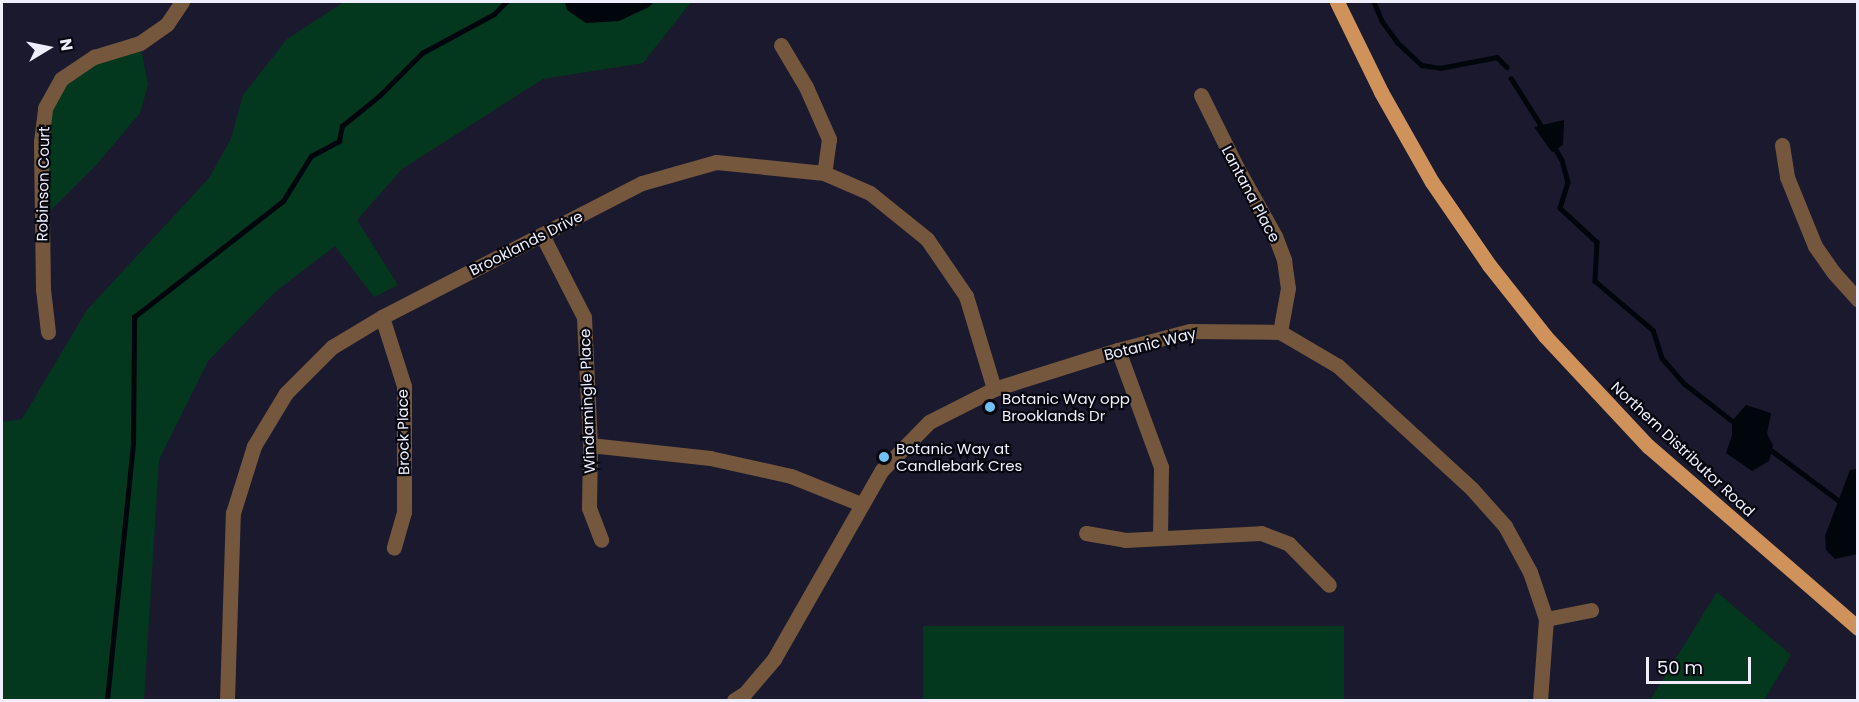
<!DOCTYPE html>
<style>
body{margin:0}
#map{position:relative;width:1859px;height:702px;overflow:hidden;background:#1a192e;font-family:Poppins,sans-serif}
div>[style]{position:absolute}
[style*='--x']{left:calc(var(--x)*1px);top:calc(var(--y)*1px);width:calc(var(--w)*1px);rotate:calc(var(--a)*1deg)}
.green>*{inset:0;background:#04381e;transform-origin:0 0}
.water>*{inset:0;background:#00060b}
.stream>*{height:4.5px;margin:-2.25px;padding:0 2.25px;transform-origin:2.25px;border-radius:2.25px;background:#00060b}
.minor>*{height:15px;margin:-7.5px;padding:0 7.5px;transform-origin:7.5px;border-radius:7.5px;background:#74573d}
.major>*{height:15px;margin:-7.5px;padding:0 7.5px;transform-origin:7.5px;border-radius:7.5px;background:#cf925a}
.dots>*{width:16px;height:16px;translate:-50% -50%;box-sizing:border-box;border:3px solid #06060e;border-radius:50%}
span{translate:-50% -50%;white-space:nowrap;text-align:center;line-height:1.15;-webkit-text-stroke:4.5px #06060e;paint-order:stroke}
.street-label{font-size:15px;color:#eeeefd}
.poi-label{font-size:15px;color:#eeeefd}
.left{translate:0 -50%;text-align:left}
.frame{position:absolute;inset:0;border:3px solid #eeeefd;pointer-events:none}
.north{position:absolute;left:18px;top:18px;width:60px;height:60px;-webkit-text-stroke:4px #06060e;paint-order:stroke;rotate:80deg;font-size:16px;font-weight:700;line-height:24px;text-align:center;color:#eeeefd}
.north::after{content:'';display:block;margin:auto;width:21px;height:27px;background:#eeeefd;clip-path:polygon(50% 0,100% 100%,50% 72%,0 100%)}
.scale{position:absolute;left:1646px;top:657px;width:105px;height:27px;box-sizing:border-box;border:3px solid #eeeefd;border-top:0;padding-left:8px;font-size:18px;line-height:21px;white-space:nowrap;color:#eeeefd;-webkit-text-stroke:4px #06060e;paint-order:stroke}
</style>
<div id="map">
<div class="green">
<div style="clip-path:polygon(344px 2px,691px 2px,643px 63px,543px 79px,402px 169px,357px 220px,398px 285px,374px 297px,335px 246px,275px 292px,208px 361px,159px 460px,144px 700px,2px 700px,2px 422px,22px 419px,87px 310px,209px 178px,231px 139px,243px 95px,287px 39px)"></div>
<div style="clip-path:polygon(140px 43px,148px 85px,140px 113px,98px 163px,41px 220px,41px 142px,61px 79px)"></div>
<div style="clip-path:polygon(1717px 592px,1791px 655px,1766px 697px,1764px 700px,1650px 700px)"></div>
<div style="left:1344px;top:626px;width:74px;height:421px;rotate:90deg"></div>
</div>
<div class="water">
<div style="clip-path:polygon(565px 2px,654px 2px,649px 7px,619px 21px,586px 23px,567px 10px)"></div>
<div style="clip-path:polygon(1564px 120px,1563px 145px,1552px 152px,1534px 127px)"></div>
<div style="clip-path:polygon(1746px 405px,1771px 413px,1767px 434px,1773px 445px,1769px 461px,1752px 471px,1726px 453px,1732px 435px,1732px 421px)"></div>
<div style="clip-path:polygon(1857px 469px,1857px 554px,1835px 559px,1826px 550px,1825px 536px,1850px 470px)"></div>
</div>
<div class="stream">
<div style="--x:1374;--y:2;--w:21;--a:67"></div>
<div style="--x:1382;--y:21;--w:26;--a:54"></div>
<div style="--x:1397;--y:42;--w:34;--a:43"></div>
<div style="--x:1422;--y:65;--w:18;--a:9"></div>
<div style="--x:1440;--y:68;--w:58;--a:-10.9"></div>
<div style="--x:1497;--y:57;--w:14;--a:45"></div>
<div style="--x:1511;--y:78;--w:62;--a:57.6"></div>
<div style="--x:1553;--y:145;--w:17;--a:59"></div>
<div style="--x:1562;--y:160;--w:23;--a:75"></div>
<div style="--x:1568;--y:182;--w:27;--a:107"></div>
<div style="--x:1560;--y:208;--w:50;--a:42.6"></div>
<div style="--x:1597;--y:242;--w:39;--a:93"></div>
<div style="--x:1595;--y:281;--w:76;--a:40.2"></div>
<div style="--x:1653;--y:330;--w:29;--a:72"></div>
<div style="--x:1662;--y:358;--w:35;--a:49"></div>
<div style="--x:1685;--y:384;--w:65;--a:38.1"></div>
<div style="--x:1767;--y:447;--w:94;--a:36.7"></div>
<div style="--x:107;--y:700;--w:257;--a:-84.2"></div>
<div style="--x:133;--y:444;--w:127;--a:-89.5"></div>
<div style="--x:134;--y:317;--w:189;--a:-37.9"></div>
<div style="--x:283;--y:201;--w:53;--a:-58.1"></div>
<div style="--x:311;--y:156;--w:32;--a:-28"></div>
<div style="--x:339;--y:141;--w:15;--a:-79"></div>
<div style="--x:342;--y:126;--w:48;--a:-39"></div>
<div style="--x:379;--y:96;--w:61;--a:-45"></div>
<div style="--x:422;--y:53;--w:82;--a:-28.4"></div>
<div style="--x:494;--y:14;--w:17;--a:-45"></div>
</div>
<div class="minor">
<div style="--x:781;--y:45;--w:49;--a:59.2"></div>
<div style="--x:806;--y:87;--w:57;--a:66.1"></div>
<div style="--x:829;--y:139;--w:34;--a:98"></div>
<div style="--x:1201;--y:95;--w:81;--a:63.7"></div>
<div style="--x:1237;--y:168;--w:78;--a:60.8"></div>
<div style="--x:1275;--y:236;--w:26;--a:69"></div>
<div style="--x:1284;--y:260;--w:28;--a:82"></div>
<div style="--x:1288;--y:288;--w:45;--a:100.3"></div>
<div style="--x:1782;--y:145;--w:32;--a:81"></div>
<div style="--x:1787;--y:177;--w:74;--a:67.9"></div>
<div style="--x:1815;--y:246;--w:33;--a:55"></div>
<div style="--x:1834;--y:273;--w:36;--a:48"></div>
<div style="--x:542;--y:235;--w:92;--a:62.9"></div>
<div style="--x:584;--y:317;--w:128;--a:87.3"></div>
<div style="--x:590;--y:445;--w:63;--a:90.9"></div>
<div style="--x:589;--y:508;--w:34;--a:69"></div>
<div style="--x:382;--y:317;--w:72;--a:72.3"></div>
<div style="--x:404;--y:386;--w:126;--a:90"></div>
<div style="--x:404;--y:512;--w:37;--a:106"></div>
<div style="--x:48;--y:332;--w:43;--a:-96.6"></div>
<div style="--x:43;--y:289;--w:147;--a:-90.8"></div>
<div style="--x:41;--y:142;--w:34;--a:-83"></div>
<div style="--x:45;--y:108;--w:33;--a:-61"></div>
<div style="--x:61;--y:79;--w:40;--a:-34"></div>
<div style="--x:94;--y:57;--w:48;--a:-16.9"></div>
<div style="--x:140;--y:43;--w:33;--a:-35"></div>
<div style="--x:167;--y:24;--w:27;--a:-56"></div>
<div style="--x:1118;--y:350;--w:125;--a:69.8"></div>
<div style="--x:1161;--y:467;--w:71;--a:90.8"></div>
<div style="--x:590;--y:445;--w:121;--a:6.2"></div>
<div style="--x:710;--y:458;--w:83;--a:12.5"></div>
<div style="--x:791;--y:476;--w:75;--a:21.8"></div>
<div style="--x:1086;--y:533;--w:40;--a:10"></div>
<div style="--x:1125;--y:540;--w:136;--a:-2.9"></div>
<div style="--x:1261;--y:533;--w:30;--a:21"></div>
<div style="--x:1289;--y:544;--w:57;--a:45.7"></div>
<div style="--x:1546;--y:619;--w:46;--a:-11.3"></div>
<div style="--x:227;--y:700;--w:187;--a:-88.2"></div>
<div style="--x:233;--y:513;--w:70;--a:-72.6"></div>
<div style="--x:254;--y:446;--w:62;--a:-58.9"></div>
<div style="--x:286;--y:393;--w:65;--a:-45"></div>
<div style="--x:332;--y:347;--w:58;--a:-31"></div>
<div style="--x:382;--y:317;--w:292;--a:-27.3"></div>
<div style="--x:642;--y:183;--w:77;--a:-15.8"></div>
<div style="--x:716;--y:162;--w:109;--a:5.8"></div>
<div style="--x:824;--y:173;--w:50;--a:23.5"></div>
<div style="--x:870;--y:193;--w:73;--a:38.9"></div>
<div style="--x:927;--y:239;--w:69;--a:55.6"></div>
<div style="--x:966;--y:296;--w:97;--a:73.2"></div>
<div style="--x:734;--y:700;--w:13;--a:-32"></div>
<div style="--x:745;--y:693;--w:45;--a:-49.5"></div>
<div style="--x:774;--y:659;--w:218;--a:-60.3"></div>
<div style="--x:882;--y:470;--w:67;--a:-45.6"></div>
<div style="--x:929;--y:422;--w:73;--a:-26.9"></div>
<div style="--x:994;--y:389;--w:130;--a:-17.5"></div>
<div style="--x:1118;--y:350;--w:74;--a:-14.8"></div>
<div style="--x:1190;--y:331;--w:90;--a:0.6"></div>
<div style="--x:1280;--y:332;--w:67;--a:30.4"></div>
<div style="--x:1338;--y:366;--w:182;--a:42.5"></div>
<div style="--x:1472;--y:489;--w:50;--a:48.3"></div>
<div style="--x:1505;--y:526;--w:52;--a:61.5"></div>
<div style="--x:1530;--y:572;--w:50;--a:71.2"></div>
<div style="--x:1546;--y:619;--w:81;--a:94.2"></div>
</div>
<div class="major">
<div style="--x:1337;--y:2;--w:100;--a:63.9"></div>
<div style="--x:1381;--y:92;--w:103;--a:60.5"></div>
<div style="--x:1432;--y:182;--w:101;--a:55.5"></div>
<div style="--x:1489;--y:265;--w:90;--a:51.7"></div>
<div style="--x:1545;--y:336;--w:151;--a:46.9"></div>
<div style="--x:1648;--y:446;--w:278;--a:40.9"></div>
</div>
<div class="dots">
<div style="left:990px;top:407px;background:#70c2f4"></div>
<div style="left:884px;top:457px;background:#70c2f4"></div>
</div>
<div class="street-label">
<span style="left:43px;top:184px;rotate:-89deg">Robinson Court</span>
<span style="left:1251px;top:194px;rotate:62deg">Lantana Place</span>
<span style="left:526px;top:243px;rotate:-27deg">Brooklands Drive</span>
<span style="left:1150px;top:344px;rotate:-14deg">Botanic Way</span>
<span style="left:587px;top:401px;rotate:-92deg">Windamingle Place</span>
<span style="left:403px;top:432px;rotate:-91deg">Brock Place</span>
<span style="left:1683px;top:449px;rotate:43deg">Northern Distributor Road</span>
</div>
<div class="poi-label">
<span class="left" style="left:1002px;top:407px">Botanic Way opp<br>Brooklands Dr</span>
<span class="left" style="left:896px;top:457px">Botanic Way at<br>Candlebark Cres</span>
</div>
<div class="frame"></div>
<div class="north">N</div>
<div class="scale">50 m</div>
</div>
